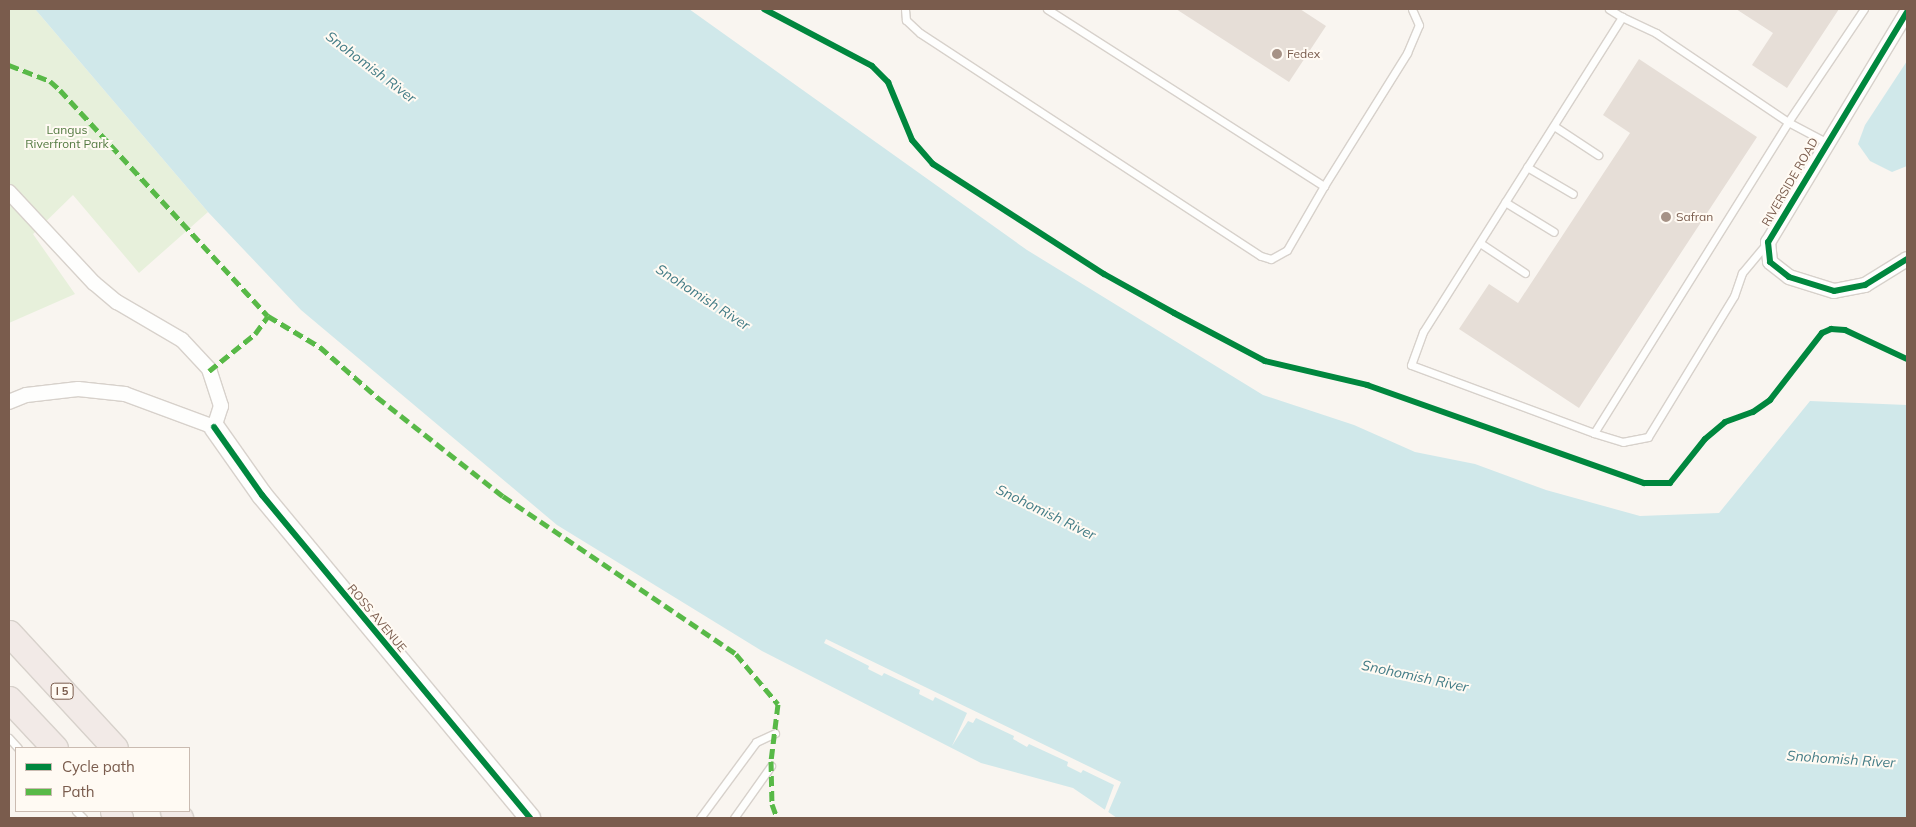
<!DOCTYPE html>
<style>
body{margin:0}
#map{position:relative;width:1916px;height:827px;overflow:hidden;background:#f9f5f0;font-family:Mulish,sans-serif}
div>[style]{position:absolute}
[style*='--x']{left:calc(var(--x)*1px);top:calc(var(--y)*1px);width:calc(var(--w)*1px);rotate:calc(var(--a)*1deg)}
.green>*{inset:0;background:#e7f0db}
.water>*{inset:0;background:#d0e8ea}
.pier>*{inset:0;background:#f9f5f0}
.building>*{inset:0;background:#e6ded7}
.roads{filter:drop-shadow(1px 0 #d7d1cb) drop-shadow(-1px 0 #d7d1cb) drop-shadow(0 1px #d7d1cb) drop-shadow(0 -1px #d7d1cb)}
.lane>*{height:7px;margin:-3.5px;padding:0 3.5px;transform-origin:3.5px;border-radius:3.5px;background:#fefefd}
.street>*{height:14px;margin:-7px;padding:0 7px;transform-origin:7px;border-radius:7px;background:#fefefd}
.secondary>*{height:20px;margin:-10px;padding:0 10px;transform-origin:10px;border-radius:10px;background:#fefefd}
.highway>*{height:25px;margin:-12.5px;padding:0 12.5px;transform-origin:12.5px;border-radius:12.5px;background:#f2eae7}
.quiet>*{height:5px;margin-top:-2.5px;transform-origin:0;background:repeating-linear-gradient(90deg,#58b947 0 10px,transparent 0 15px)}
.cycleway>*{height:6px;margin:-3px;padding:0 3px;transform-origin:3px;border-radius:3px;background:#00873e}
.dots>*{width:14px;height:14px;translate:-50% -50%;box-sizing:border-box;border:2px solid #fffaf3;border-radius:50%}
span{translate:-50% -50%;white-space:nowrap;text-align:center;line-height:1.15;-webkit-text-stroke:4px #fffaf3;paint-order:stroke}
.shield-label span{padding:1px 4px;background:#fffaf3;border:1px solid;border-radius:4px;-webkit-text-stroke-width:0}
.shield-label{font-size:11px;color:#7a5c4d;font-weight:700}
.poi-label{font-size:12px;color:#7a5c4d}
.left{translate:0 -50%;text-align:left}
.park-label{font-size:12px;color:#537a41}
.street-label{font-size:12px;color:#7a5c4d}
.water-label{font-size:14px;color:#437c86;font-style:italic}
.frame{position:absolute;inset:0;border:10px solid #7a5c4d;pointer-events:none}
.legend{position:absolute;left:15px;top:747px;width:175px;height:65px;box-sizing:border-box;background:#fffaf3;border:1px solid #cabbb1;margin:0;padding:6px 9px;list-style:none;font-size:15px;color:#7a5c4d}
.legend li{display:flex;align-items:center;gap:10px;height:25px}
.legend b{width:25px;border:1px solid #cabbb1}
</style>
<div id="map">
<div class="green">
<div style="clip-path:polygon(9px 9px,35px 9px,208px 212px,139px 273px,73px 195px,33px 234px,75px 294px,9px 323px)"></div>
</div>
<div class="water">
<div style="clip-path:polygon(35px 9px,689px 9px,1027px 250px,1263px 395px,1354px 425px,1415px 452px,1475px 464px,1546px 490px,1640px 516px,1719px 513px,1810px 401px,1907px 405px,1907px 818px,1117px 818px,1073px 788px,981px 763px,762px 651px,557px 525px,301px 310px,208px 212px)"></div>
<div style="clip-path:polygon(1907px 61px,1907px 166px,1892px 172px,1870px 161px,1858px 144px,1865px 125px)"></div>
</div>
<div class="pier">
<div style="clip-path:polygon(826px 639px,1121px 782px,1107px 815px,1104px 812px,1114px 785px,1083px 770px,1081px 773px,1067px 766px,1068px 762px,1029px 744px,1027px 747px,1013px 739px,1014px 736px,976px 718px,973px 723px,968px 721px,952px 746px,967px 713px,935px 697px,933px 701px,919px 694px,920px 690px,884px 673px,882px 676px,868px 669px,869px 666px,824px 643px)"></div>
</div>
<div class="building">
<div style="clip-path:polygon(1176px 9px,1300px 9px,1326px 26px,1289px 82px)"></div>
<div style="clip-path:polygon(1736px 9px,1839px 9px,1787px 88px,1752px 65px,1773px 33px)"></div>
<div style="clip-path:polygon(1639px 59px,1757px 137px,1579px 408px,1459px 329px,1489px 284px,1518px 303px,1630px 133px,1603px 115px)"></div>
</div>
<div class="roads">
<div class="lane">
<div style="--x:905;--y:9;--w:11;--a:85"></div>
<div style="--x:906;--y:20;--w:19;--a:43"></div>
<div style="--x:920;--y:33;--w:407;--a:33.2"></div>
<div style="--x:1261;--y:256;--w:10;--a:17"></div>
<div style="--x:1271;--y:259;--w:18;--a:-29"></div>
<div style="--x:1287;--y:250;--w:74;--a:-60"></div>
<div style="--x:1047;--y:9;--w:329;--a:32.6"></div>
<div style="--x:1324;--y:186;--w:157;--a:-58"></div>
<div style="--x:1407;--y:53;--w:30;--a:-67"></div>
<div style="--x:1419;--y:25;--w:17;--a:-114"></div>
<div style="--x:1609;--y:9;--w:15;--a:32"></div>
<div style="--x:1554;--y:126;--w:53;--a:33.4"></div>
<div style="--x:1527;--y:167;--w:53;--a:30.4"></div>
<div style="--x:1505;--y:202;--w:57;--a:31.5"></div>
<div style="--x:1480;--y:243;--w:54;--a:33.7"></div>
<div style="--x:1767;--y:243;--w:39;--a:130"></div>
<div style="--x:1742;--y:273;--w:24;--a:109"></div>
<div style="--x:1734;--y:296;--w:165;--a:121.4"></div>
<div style="--x:1648;--y:437;--w:25;--a:169"></div>
<div style="--x:1623;--y:442;--w:30;--a:-163"></div>
<div style="--x:1594;--y:433;--w:195;--a:-159.6"></div>
<div style="--x:1411;--y:365;--w:35;--a:-70"></div>
<div style="--x:1423;--y:332;--w:373;--a:-57.7"></div>
<div style="--x:1622;--y:17;--w:38;--a:25"></div>
<div style="--x:1656;--y:33;--w:159;--a:34"></div>
<div style="--x:1788;--y:122;--w:43;--a:27.8"></div>
<div style="--x:1594;--y:433;--w:367;--a:-58"></div>
<div style="--x:1788;--y:122;--w:136;--a:-56.1"></div>
<div style="--x:9;--y:738;--w:13;--a:48"></div>
<div style="--x:76;--y:811;--w:10;--a:45"></div>
<div style="--x:700;--y:818;--w:94;--a:-53.6"></div>
<div style="--x:756;--y:742;--w:21;--a:-25"></div>
<div style="--x:734;--y:818;--w:64;--a:-54.6"></div>
</div>
<div class="street">
<div style="--x:1907;--y:12;--w:269;--a:121.1"></div>
<div style="--x:1768;--y:242;--w:20;--a:84"></div>
<div style="--x:1770;--y:262;--w:24;--a:38"></div>
<div style="--x:1789;--y:277;--w:47;--a:17.3"></div>
<div style="--x:1834;--y:291;--w:32;--a:-11"></div>
<div style="--x:1865;--y:285;--w:49;--a:-31.8"></div>
<div style="--x:9;--y:192;--w:125;--a:47"></div>
<div style="--x:94;--y:283;--w:30;--a:40"></div>
<div style="--x:117;--y:302;--w:75;--a:30.3"></div>
<div style="--x:182;--y:340;--w:40;--a:47"></div>
<div style="--x:209;--y:369;--w:39;--a:72"></div>
<div style="--x:221;--y:406;--w:22;--a:108"></div>
<div style="--x:214;--y:427;--w:95;--a:-159.7"></div>
<div style="--x:125;--y:394;--w:47;--a:-173.9"></div>
<div style="--x:78;--y:389;--w:52;--a:173.4"></div>
<div style="--x:26;--y:395;--w:18;--a:158"></div>
</div>
<div class="secondary">
<div style="--x:214;--y:427;--w:83;--a:54.8"></div>
<div style="--x:262;--y:495;--w:420;--a:50.3"></div>
</div>
<div class="highway">
<div style="--x:9;--y:633;--w:156;--a:47.3"></div>
<div style="--x:9;--y:699;--w:67;--a:46.8"></div>
<div style="--x:113;--y:811;--w:10;--a:45"></div>
<div style="--x:173;--y:811;--w:10;--a:45"></div>
</div>
</div>
<div class="quiet">
<div style="--x:9;--y:65;--w:44;--a:21.3"></div>
<div style="--x:50;--y:81;--w:13;--a:42"></div>
<div style="--x:60;--y:90;--w:307;--a:47.4"></div>
<div style="--x:268;--y:316;--w:61;--a:30.8"></div>
<div style="--x:320;--y:347;--w:76;--a:41.3"></div>
<div style="--x:377;--y:397;--w:160;--a:38.2"></div>
<div style="--x:503;--y:496;--w:282;--a:34.1"></div>
<div style="--x:736;--y:654;--w:65;--a:50"></div>
<div style="--x:778;--y:704;--w:57;--a:97"></div>
<div style="--x:771;--y:761;--w:43;--a:88.7"></div>
<div style="--x:772;--y:804;--w:15;--a:70"></div>
<div style="--x:209;--y:371;--w:59;--a:-38.8"></div>
<div style="--x:255;--y:334;--w:22;--a:-54"></div>
</div>
<div class="cycleway">
<div style="--x:764;--y:9;--w:122;--a:27.8"></div>
<div style="--x:872;--y:66;--w:23;--a:45"></div>
<div style="--x:888;--y:82;--w:63;--a:67.5"></div>
<div style="--x:912;--y:140;--w:32;--a:49"></div>
<div style="--x:933;--y:164;--w:203;--a:32.8"></div>
<div style="--x:1104;--y:274;--w:80;--a:29.1"></div>
<div style="--x:1174;--y:313;--w:103;--a:27.8"></div>
<div style="--x:1265;--y:361;--w:105;--a:13.2"></div>
<div style="--x:1367;--y:385;--w:294;--a:19.5"></div>
<div style="--x:1644;--y:483;--w:26;--a:0"></div>
<div style="--x:1670;--y:483;--w:56;--a:-51.5"></div>
<div style="--x:1705;--y:439;--w:26;--a:-40"></div>
<div style="--x:1725;--y:422;--w:30;--a:-20"></div>
<div style="--x:1753;--y:412;--w:21;--a:-35"></div>
<div style="--x:1770;--y:400;--w:85;--a:-52.2"></div>
<div style="--x:1822;--y:333;--w:10;--a:-24"></div>
<div style="--x:1831;--y:329;--w:14;--a:4"></div>
<div style="--x:1845;--y:330;--w:68;--a:25.1"></div>
<div style="--x:1907;--y:12;--w:269;--a:121.1"></div>
<div style="--x:1768;--y:242;--w:20;--a:84"></div>
<div style="--x:1770;--y:262;--w:24;--a:38"></div>
<div style="--x:1789;--y:277;--w:47;--a:17.3"></div>
<div style="--x:1834;--y:291;--w:32;--a:-11"></div>
<div style="--x:1865;--y:285;--w:49;--a:-31.8"></div>
<div style="--x:214;--y:427;--w:83;--a:54.8"></div>
<div style="--x:262;--y:495;--w:420;--a:50.3"></div>
</div>
<div class="dots">
<div style="left:1277px;top:54px;background:#a69286"></div>
<div style="left:1666px;top:217px;background:#a69286"></div>
</div>
<div class="shield-label">
<span style="left:62px;top:691px">I 5</span>
</div>
<div class="poi-label">
<span class="left" style="left:1287px;top:54px">Fedex</span>
<span class="left" style="left:1676px;top:217px">Safran</span>
</div>
<div class="park-label">
<span style="left:67px;top:137px">Langus<br>Riverfront Park</span>
</div>
<div class="street-label">
<span style="left:1790px;top:182px;rotate:-60deg">RIVERSIDE ROAD</span>
<span style="left:377px;top:618px;rotate:50deg">ROSS AVENUE</span>
</div>
<div class="water-label">
<span style="left:371px;top:67px;rotate:37deg">Snohomish River</span>
<span style="left:703px;top:297px;rotate:33deg">Snohomish River</span>
<span style="left:1046px;top:512px;rotate:26deg">Snohomish River</span>
<span style="left:1415px;top:676px;rotate:12deg">Snohomish River</span>
<span style="left:1841px;top:759px;rotate:4deg">Snohomish River</span>
</div>
<div class="frame"></div>
<ul class="legend">
<li><b style="height:6px;background:#00873e"></b>Cycle path</li>
<li><b style="height:6px;background:#58b947"></b>Path</li>
</ul>
</div>
